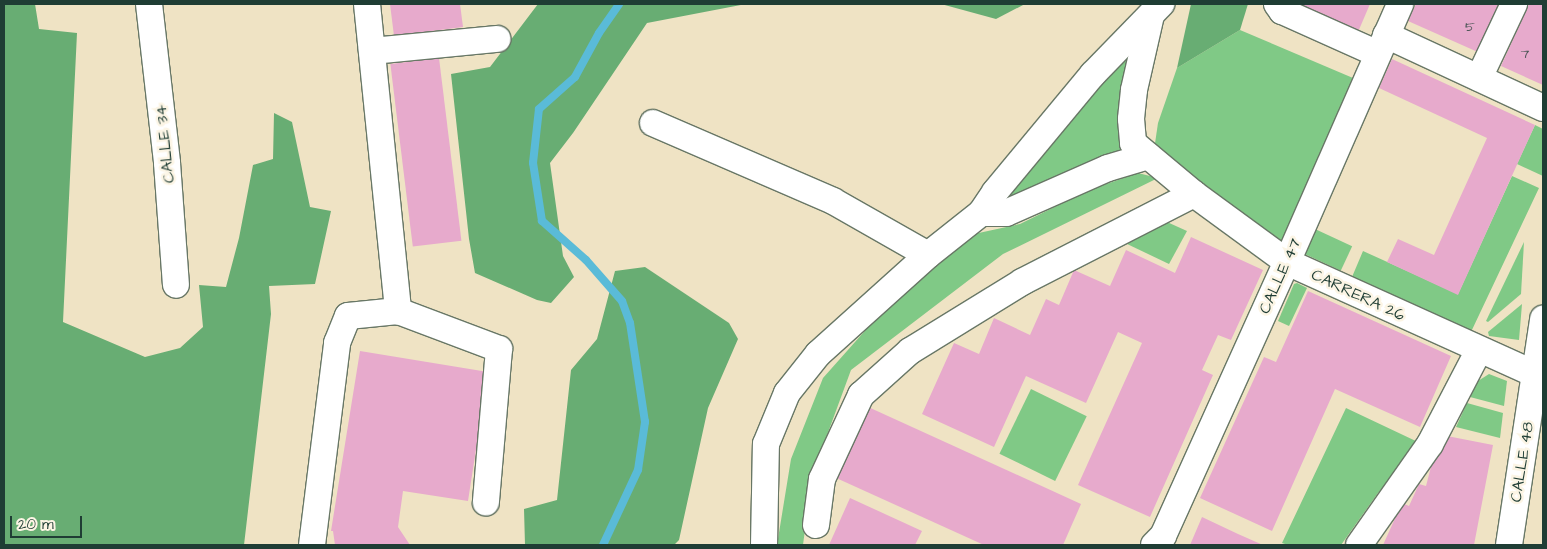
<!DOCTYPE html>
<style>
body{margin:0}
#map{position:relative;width:1547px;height:549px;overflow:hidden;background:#efe3c4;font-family:"Architects Daughter",sans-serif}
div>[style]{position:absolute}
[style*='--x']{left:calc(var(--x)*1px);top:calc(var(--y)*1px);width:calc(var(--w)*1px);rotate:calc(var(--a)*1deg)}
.green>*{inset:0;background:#80c986;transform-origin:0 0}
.forest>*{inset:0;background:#68ad73}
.stream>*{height:8px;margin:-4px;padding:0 4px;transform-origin:4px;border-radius:4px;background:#5abbd8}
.building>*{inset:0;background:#e7aacc;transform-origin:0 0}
.roads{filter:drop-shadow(1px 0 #687766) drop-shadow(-1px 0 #687766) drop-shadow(0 1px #687766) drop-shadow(0 -1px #687766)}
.minor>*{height:26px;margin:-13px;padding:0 13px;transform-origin:13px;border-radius:13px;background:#fff}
span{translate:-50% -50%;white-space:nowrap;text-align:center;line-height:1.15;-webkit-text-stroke:5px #fcf5e5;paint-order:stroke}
.number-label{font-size:14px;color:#51585a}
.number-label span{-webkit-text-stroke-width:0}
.street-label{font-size:16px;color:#1f3d34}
.frame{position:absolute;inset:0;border:5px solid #1f3d34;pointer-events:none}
.scale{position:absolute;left:10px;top:516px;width:72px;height:22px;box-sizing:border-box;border:2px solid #1f3d34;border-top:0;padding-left:6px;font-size:15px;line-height:18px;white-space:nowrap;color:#1f3d34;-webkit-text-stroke:4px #fcf5e5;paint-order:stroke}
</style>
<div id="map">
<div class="green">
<div style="clip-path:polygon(1240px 30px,1353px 78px,1282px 248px,1153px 157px,1158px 123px,1177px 68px)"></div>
<div style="clip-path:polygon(1129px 51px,1129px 151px,1008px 203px,1003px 192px)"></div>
<div style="clip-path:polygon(1535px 125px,1543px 129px,1543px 176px,1517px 164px)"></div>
<div style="clip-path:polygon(1138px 173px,1158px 178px,1003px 254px,851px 370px,812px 476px,803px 545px,777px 545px,791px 459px,823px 378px,879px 315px,927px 269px,974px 234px,1020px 224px,1089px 190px)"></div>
<div style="clip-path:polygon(1512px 176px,1539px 188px,1471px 332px,1352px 277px,1363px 251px,1458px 294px)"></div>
<div style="clip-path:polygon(1167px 222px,1187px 231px,1169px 264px,1125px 243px)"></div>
<div style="left:1315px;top:229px;width:41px;height:27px;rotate:25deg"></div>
<div style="clip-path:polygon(1524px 242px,1521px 294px,1488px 322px,1486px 321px)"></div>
<div style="clip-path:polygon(1297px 283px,1307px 288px,1289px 326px,1278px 321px,1294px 284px)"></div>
<div style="clip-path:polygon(1522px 304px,1519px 340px,1489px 336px,1488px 332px)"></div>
<div style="clip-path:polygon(1489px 374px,1507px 381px,1504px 406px,1470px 397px,1478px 381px)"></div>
<div style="left:1031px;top:389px;width:62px;height:72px;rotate:26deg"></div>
<div style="clip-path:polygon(1467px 403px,1503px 413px,1500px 438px,1456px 427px)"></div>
<div style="clip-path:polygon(1346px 408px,1420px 443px,1378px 493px,1341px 545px,1288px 545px,1282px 543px)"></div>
</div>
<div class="forest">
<div style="clip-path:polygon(4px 4px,35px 4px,39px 29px,77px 33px,63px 322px,145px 357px,180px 348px,203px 327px,199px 285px,226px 287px,239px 238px,253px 165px,273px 159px,274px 113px,292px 122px,310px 207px,331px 211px,315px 284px,269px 286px,271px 314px,244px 545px,4px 545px)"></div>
<div style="clip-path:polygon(538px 4px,746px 4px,647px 23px,573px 133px,550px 163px,563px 256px,574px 277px,551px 303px,537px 300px,475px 273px,469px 239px,451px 74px,490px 67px)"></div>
<div style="clip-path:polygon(941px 4px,1025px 4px,996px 19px)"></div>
<div style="clip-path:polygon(1191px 4px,1248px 4px,1240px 30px,1177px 68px)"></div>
<div style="clip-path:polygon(645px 267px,729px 323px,738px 339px,708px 408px,679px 540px,674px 545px,525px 545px,524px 509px,557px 500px,571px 370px,597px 339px,615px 271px)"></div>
</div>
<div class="stream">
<div style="--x:603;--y:545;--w:83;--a:-65"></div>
<div style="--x:638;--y:470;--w:49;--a:-81.7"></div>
<div style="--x:645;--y:422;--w:100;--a:-98.6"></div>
<div style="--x:630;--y:323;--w:23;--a:-110"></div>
<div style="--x:622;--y:301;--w:55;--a:-131.3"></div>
<div style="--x:586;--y:260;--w:59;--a:-138.4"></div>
<div style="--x:542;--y:221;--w:59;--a:-98.8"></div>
<div style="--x:533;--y:163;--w:54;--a:-83.7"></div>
<div style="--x:539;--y:109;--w:48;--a:-41.6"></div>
<div style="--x:575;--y:77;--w:50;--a:-61.4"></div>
<div style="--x:599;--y:33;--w:35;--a:-55"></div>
</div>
<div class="building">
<div style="clip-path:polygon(390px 4px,460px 4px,463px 27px,394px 36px)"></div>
<div style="clip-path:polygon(1284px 4px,1370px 4px,1355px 39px)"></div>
<div style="clip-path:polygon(1416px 4px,1502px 4px,1480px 53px,1408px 21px)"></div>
<div style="clip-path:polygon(1529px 4px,1543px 4px,1543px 85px,1501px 66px)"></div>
<div style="left:439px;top:58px;width:184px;height:49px;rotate:83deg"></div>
<div style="clip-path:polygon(1392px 59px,1535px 125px,1458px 295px,1387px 262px,1398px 239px,1434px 255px,1487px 138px,1379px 88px)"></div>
<div style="clip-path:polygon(1191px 237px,1263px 270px,1231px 340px,1218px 335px,1202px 370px,1213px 375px,1150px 517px,1078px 485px,1142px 343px,1118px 332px,1086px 403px,1026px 376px,994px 447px,922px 414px,954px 343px,979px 354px,994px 318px,1030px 335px,1046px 299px,1059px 305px,1074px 270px,1110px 286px,1126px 250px,1175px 273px)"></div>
<div style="clip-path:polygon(1308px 291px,1451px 356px,1420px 427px,1335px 389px,1272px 531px,1200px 498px,1264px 357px,1276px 362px)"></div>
<div style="clip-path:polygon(360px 351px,488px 372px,468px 501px,403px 491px,398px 527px,410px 545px,335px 545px,333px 531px,331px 531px)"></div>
<div style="clip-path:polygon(866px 406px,1081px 504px,1063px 545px,984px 545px,834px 477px)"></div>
<div style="clip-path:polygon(1447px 436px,1493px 445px,1474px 545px,1383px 545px,1402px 503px,1409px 506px,1419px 484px,1426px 486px,1431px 467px)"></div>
<div style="clip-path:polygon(850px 498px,922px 531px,915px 545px,829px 545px)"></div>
<div style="clip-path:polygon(1202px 517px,1238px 534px,1263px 545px,1190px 545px)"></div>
</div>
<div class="roads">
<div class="minor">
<div style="--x:149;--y:4;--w:160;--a:83.5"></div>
<div style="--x:167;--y:163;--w:122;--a:85.8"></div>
<div style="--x:367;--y:4;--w:309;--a:84.2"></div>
<div style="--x:1277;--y:4;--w:9;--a:54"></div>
<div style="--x:1282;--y:11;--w:105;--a:24.1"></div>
<div style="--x:1151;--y:15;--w:77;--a:102.8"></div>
<div style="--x:1134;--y:90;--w:29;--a:96"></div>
<div style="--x:1131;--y:119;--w:24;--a:85"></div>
<div style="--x:1133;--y:143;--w:80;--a:39.9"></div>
<div style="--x:1194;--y:194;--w:115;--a:36.2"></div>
<div style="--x:1287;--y:262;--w:272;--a:24.3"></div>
<div style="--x:1386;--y:35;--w:173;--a:24.9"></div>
<div style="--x:372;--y:51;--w:126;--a:-5.5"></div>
<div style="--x:1479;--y:78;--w:82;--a:-64.7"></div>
<div style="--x:653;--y:123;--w:196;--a:23.4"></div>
<div style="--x:833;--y:201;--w:109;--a:29.6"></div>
<div style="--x:981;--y:213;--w:25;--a:0"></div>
<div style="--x:1006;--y:213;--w:111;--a:-23.8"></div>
<div style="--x:1108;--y:168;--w:42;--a:-16.7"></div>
<div style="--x:816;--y:525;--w:46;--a:-82.6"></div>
<div style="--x:822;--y:479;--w:93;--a:-65.1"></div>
<div style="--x:861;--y:395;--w:66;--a:-41.9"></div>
<div style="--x:910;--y:351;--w:132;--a:-31.6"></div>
<div style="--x:1022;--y:282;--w:193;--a:-27.1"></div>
<div style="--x:312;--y:545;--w:204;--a:-82.9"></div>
<div style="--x:337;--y:343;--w:29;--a:-68"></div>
<div style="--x:348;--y:316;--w:50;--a:-5.7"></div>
<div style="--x:398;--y:311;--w:108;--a:20.6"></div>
<div style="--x:499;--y:349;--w:154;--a:94.9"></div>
<div style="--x:764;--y:545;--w:101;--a:-88.9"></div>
<div style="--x:766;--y:444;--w:55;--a:-67.6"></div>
<div style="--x:787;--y:393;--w:50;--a:-51.5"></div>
<div style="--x:818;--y:354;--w:148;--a:-42"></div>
<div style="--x:928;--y:255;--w:68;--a:-38.4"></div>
<div style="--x:981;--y:213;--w:25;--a:-56"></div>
<div style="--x:995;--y:192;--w:153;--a:-50.3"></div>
<div style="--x:1093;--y:74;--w:98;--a:-45.8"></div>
<div style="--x:1154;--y:545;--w:13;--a:-45"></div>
<div style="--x:1163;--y:536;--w:301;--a:-65.7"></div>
<div style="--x:1287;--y:262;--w:282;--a:-66.3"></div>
<div style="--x:1359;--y:545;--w:123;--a:-54.9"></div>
<div style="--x:1430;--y:444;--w:106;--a:-62.5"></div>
<div style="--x:1509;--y:545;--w:229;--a:-81.4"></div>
</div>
</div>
<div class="number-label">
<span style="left:1470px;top:27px">5</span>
<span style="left:1525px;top:54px">7</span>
</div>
<div class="street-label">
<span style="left:165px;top:144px;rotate:-96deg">CALLE 34</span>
<span style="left:1280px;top:276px;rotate:-66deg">CALLE 47</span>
<span style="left:1358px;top:295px;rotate:25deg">CARRERA 26</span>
<span style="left:1522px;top:462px;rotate:-81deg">CALLE 48</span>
</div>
<div class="frame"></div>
<div class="scale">20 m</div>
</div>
